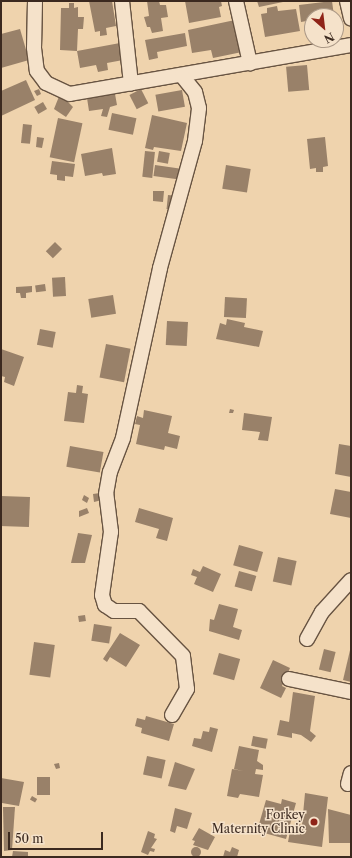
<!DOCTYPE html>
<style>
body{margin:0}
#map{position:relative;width:352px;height:858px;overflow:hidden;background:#efd3ad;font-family:"Libre Caslon Text",serif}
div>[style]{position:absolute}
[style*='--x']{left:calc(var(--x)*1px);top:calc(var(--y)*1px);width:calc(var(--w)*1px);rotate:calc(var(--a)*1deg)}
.building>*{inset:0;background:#998169;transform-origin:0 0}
.round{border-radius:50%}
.roads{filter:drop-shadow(1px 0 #685442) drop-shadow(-1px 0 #685442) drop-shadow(0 1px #685442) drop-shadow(0 -1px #685442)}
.street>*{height:14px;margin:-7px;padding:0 7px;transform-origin:7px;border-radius:7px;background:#f5e2ca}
.dots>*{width:11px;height:11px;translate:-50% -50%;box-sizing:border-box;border:2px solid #f5e2ca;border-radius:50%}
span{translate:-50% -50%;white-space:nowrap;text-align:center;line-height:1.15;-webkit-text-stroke:3px #f5e2ca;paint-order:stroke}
.poi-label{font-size:12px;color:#3b291f}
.right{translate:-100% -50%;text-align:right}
.frame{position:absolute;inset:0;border:2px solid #3b291f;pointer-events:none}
.north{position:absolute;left:304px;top:8px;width:40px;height:40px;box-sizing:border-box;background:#f5e2ca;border:1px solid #ab9886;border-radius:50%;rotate:152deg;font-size:11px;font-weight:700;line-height:16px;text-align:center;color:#3b291f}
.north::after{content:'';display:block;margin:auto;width:14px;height:18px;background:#8f2418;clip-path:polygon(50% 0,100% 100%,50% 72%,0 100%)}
.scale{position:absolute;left:8px;top:832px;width:95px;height:18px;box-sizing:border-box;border:2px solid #3b291f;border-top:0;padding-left:5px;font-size:12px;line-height:14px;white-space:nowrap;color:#3b291f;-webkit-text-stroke:3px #f5e2ca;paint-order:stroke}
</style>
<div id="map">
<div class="building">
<div style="clip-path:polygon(89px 1px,112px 1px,116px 26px,106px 28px,107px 35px,100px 36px,100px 31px,95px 32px)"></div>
<div style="clip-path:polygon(147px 1px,159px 1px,160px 5px,166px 5px,168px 17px,161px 18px,163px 31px,152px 33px,150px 27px,147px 27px,144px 17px,149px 16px)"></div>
<div style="clip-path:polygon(185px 1px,221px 1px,222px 6px,219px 7px,221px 17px,189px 23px)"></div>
<div style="clip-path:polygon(257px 1px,283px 1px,283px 2px,259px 7px)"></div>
<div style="clip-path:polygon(332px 1px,334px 16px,312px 16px,312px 20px,301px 22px,299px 5px)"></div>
<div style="clip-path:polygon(69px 3px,74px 3px,74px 8px,78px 7px,78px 17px,84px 17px,83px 29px,78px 29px,77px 51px,60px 50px,61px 8px,69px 8px)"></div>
<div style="clip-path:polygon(277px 6px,278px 11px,296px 9px,300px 31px,265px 37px,261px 14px,267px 13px,267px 8px)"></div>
<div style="clip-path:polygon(235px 20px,242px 52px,213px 58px,211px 50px,192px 53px,188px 30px)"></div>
<div style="clip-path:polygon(20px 29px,29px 60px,1px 68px,1px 34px)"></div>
<div style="clip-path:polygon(185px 33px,187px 46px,157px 52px,158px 58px,149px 60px,145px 40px)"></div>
<div style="clip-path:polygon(120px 43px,123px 60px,107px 63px,108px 70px,98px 72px,96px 65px,80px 68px,77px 51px)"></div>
<div style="left:307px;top:65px;width:25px;height:21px;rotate:85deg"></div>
<div style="clip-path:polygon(26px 80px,35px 100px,1px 116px,1px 91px)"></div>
<div style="clip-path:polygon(39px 89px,41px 94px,37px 96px,34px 91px)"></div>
<div style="left:141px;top:89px;width:16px;height:13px;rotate:63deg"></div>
<div style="left:182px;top:90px;width:17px;height:27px;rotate:80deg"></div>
<div style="clip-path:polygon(60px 94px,73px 107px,66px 117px,54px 109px)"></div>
<div style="clip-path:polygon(115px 94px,117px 105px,110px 107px,107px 117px,101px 116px,103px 109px,89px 111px,87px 98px)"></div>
<div style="left:43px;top:102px;width:8px;height:10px;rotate:60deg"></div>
<div style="left:112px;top:113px;width:25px;height:17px;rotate:12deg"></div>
<div style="clip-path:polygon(152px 115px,187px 123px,181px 151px,154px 147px,153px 150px,145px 148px)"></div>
<div style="left:58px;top:118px;width:25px;height:40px;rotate:12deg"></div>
<div style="left:23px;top:124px;width:9px;height:19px;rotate:6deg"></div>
<div style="clip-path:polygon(37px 137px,44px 138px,42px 148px,36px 147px)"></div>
<div style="clip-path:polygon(325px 137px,328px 166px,323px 167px,323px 172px,316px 172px,316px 168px,310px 169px,307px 139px)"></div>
<div style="clip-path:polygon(112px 148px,116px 174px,103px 176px,102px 173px,85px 176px,81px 154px)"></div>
<div style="left:145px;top:151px;width:10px;height:26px;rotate:6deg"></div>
<div style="left:159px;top:151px;width:11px;height:11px;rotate:10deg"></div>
<div style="clip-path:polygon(52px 161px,75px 164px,73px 177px,65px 176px,65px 181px,57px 180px,57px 175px,50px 174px)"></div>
<div style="left:155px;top:165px;width:28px;height:11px;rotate:8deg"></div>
<div style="left:226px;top:165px;width:25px;height:24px;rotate:9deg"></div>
<div style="clip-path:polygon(153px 191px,164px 191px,163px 202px,153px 201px)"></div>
<div style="left:168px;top:195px;width:9px;height:14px;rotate:6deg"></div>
<div style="left:55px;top:242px;width:10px;height:13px;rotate:45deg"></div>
<div style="left:65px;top:277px;width:19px;height:13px;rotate:87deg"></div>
<div style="left:45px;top:284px;width:7px;height:10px;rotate:82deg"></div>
<div style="clip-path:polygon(32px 286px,32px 292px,26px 293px,26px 298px,21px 298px,20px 293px,16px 293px,16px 287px)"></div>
<div style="left:113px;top:295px;width:19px;height:25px;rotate:81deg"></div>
<div style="left:225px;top:297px;width:22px;height:20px;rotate:3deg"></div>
<div style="clip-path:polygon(227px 319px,245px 323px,244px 327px,263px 331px,259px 347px,216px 339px,220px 323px,226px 325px)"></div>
<div style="left:167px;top:321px;width:21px;height:24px;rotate:3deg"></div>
<div style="left:40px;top:329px;width:16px;height:16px;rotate:11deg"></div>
<div style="left:106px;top:344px;width:25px;height:34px;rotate:11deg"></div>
<div style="clip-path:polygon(1px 349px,24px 357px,14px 386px,4px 382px,5px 377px,1px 376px)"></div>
<div style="clip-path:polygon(77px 385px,83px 386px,82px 393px,88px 394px,84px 423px,64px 421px,68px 392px,76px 393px)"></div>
<div style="clip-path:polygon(230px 409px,234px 410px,233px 413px,229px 413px)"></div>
<div style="clip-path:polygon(144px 410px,172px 416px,168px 433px,180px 436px,177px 449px,165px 446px,164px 450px,136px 444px,140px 425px,135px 424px,137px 416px,143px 418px)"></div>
<div style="clip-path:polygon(244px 413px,272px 417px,268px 441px,258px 440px,260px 432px,242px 430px)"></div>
<div style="clip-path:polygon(339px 444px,351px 446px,351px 477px,335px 474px)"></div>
<div style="left:70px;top:446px;width:34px;height:21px;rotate:10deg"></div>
<div style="clip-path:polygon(335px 489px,351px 492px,351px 518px,330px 514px)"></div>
<div style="clip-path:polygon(100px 493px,102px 500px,94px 502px,93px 494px)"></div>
<div style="clip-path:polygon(84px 495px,89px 498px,87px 503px,82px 500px)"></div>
<div style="left:1px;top:496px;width:29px;height:30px;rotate:2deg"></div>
<div style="clip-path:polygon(87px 508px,89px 513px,79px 517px,79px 511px)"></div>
<div style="clip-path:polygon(139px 508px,173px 518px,167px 541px,156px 538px,159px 529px,135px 522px)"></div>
<div style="clip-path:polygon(78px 533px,92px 535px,85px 563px,71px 563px)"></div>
<div style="left:239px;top:545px;width:25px;height:21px;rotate:16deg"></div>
<div style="left:278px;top:557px;width:19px;height:25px;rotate:12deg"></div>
<div style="clip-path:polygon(203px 566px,221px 574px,213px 592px,194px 584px,197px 577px,191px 575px,193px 569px,200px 572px)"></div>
<div style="left:239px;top:571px;width:18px;height:16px;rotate:16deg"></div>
<div style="clip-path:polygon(219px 604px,238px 609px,233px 627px,242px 630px,239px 640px,209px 631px,210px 619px,214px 620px)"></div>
<div style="left:85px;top:615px;width:6px;height:7px;rotate:81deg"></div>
<div style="left:94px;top:624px;width:18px;height:17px;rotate:9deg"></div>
<div style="clip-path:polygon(120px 633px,140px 645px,126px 667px,110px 657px,107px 662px,103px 659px)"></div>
<div style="left:34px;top:642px;width:21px;height:33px;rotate:8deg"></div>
<div style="clip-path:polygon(351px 646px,351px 682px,343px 680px)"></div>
<div style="left:324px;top:649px;width:12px;height:21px;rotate:14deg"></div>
<div style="left:219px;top:653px;width:22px;height:22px;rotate:16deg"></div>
<div style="clip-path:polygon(273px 660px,290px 668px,282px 686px,286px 688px,281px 698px,260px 688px)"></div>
<div style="clip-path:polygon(293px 692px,315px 696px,310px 731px,316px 736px,311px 742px,301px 735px,292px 733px,292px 738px,277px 735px,280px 720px,289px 722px)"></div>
<div style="clip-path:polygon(146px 716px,174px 724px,169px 741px,141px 733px,142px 728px,135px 726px,137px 718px,145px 720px)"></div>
<div style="clip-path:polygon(210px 727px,218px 729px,212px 752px,192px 746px,194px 738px,201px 739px,203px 731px,209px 732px)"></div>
<div style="left:253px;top:736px;width:15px;height:10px;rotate:11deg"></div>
<div style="clip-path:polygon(239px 746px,259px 750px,257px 761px,263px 765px,263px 770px,256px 769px,255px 774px,263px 775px,259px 797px,240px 794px,238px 798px,227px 796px,232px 769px,243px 771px,234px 769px)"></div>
<div style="left:147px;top:756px;width:19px;height:19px;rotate:12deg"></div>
<div style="clip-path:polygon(175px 762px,195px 769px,186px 790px,168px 786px)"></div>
<div style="clip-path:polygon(59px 763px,60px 768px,56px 769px,54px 764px)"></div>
<div style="left:37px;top:777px;width:13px;height:18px"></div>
<div style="clip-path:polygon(1px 778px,24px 782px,19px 806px,2px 803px,1px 807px)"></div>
<div style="clip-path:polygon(305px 793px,328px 797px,322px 847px,288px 842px,290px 831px,296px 832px,297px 824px,302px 825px)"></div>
<div style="left:32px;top:796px;width:6px;height:4px;rotate:31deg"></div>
<div style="clip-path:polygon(282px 799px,296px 803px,286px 839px,257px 831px,266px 800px,281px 804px)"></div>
<div style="clip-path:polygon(3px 807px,15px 807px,12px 850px,4px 851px)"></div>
<div style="clip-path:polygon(175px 808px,192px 813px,187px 829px,177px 826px,175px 833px,170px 831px)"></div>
<div style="clip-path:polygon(328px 809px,351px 815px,351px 843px,329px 843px)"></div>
<div style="clip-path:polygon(199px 828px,215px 837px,208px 850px,193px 845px,195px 841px,192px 840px)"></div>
<div style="clip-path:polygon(148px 831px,155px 834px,154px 838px,157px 839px,151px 848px,155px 849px,154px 852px,150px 851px,148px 855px,141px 852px)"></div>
<div style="clip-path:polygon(232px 847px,239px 850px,237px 857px,223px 857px,225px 850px,230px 852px)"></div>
<div class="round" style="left:191px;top:847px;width:10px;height:10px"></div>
<div style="clip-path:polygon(13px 851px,28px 852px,28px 857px,12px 857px)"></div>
</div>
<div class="roads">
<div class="street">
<div style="--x:35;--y:1;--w:47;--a:91.2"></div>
<div style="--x:34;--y:48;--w:23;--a:83"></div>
<div style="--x:37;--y:71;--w:15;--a:53"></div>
<div style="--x:46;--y:83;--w:26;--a:25"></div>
<div style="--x:70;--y:94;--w:285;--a:-9.9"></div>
<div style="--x:122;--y:1;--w:83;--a:83.8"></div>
<div style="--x:236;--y:1;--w:64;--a:77.3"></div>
<div style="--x:347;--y:1;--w:18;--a:77"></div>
<div style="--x:307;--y:639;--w:31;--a:-61"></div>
<div style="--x:322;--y:612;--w:43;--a:-47.8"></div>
<div style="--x:289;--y:679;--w:63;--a:11.8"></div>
<div style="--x:172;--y:715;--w:30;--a:-60"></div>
<div style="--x:187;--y:689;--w:33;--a:-97"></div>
<div style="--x:183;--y:656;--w:63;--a:-134.4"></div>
<div style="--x:139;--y:611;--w:25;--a:180"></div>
<div style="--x:114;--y:611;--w:11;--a:-146"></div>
<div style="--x:105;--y:605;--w:10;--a:-107"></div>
<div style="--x:102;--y:595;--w:64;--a:-81.9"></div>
<div style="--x:111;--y:532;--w:38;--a:-97"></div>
<div style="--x:106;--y:494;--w:22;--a:-80"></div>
<div style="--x:110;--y:472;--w:36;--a:-69"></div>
<div style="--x:123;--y:438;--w:174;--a:-77.7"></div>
<div style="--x:160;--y:268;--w:132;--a:-74.6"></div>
<div style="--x:195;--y:141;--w:33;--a:-83"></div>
<div style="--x:199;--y:108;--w:16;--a:-104"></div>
<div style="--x:195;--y:92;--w:21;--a:-129"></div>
<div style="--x:348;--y:784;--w:11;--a:-75"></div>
</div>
</div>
<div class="dots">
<div style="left:314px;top:822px;background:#8f2418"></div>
</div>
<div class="poi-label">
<span class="right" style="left:305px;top:822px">Forkey<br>Maternity Clinic</span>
</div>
<div class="frame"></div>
<div class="north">N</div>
<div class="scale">50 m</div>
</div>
